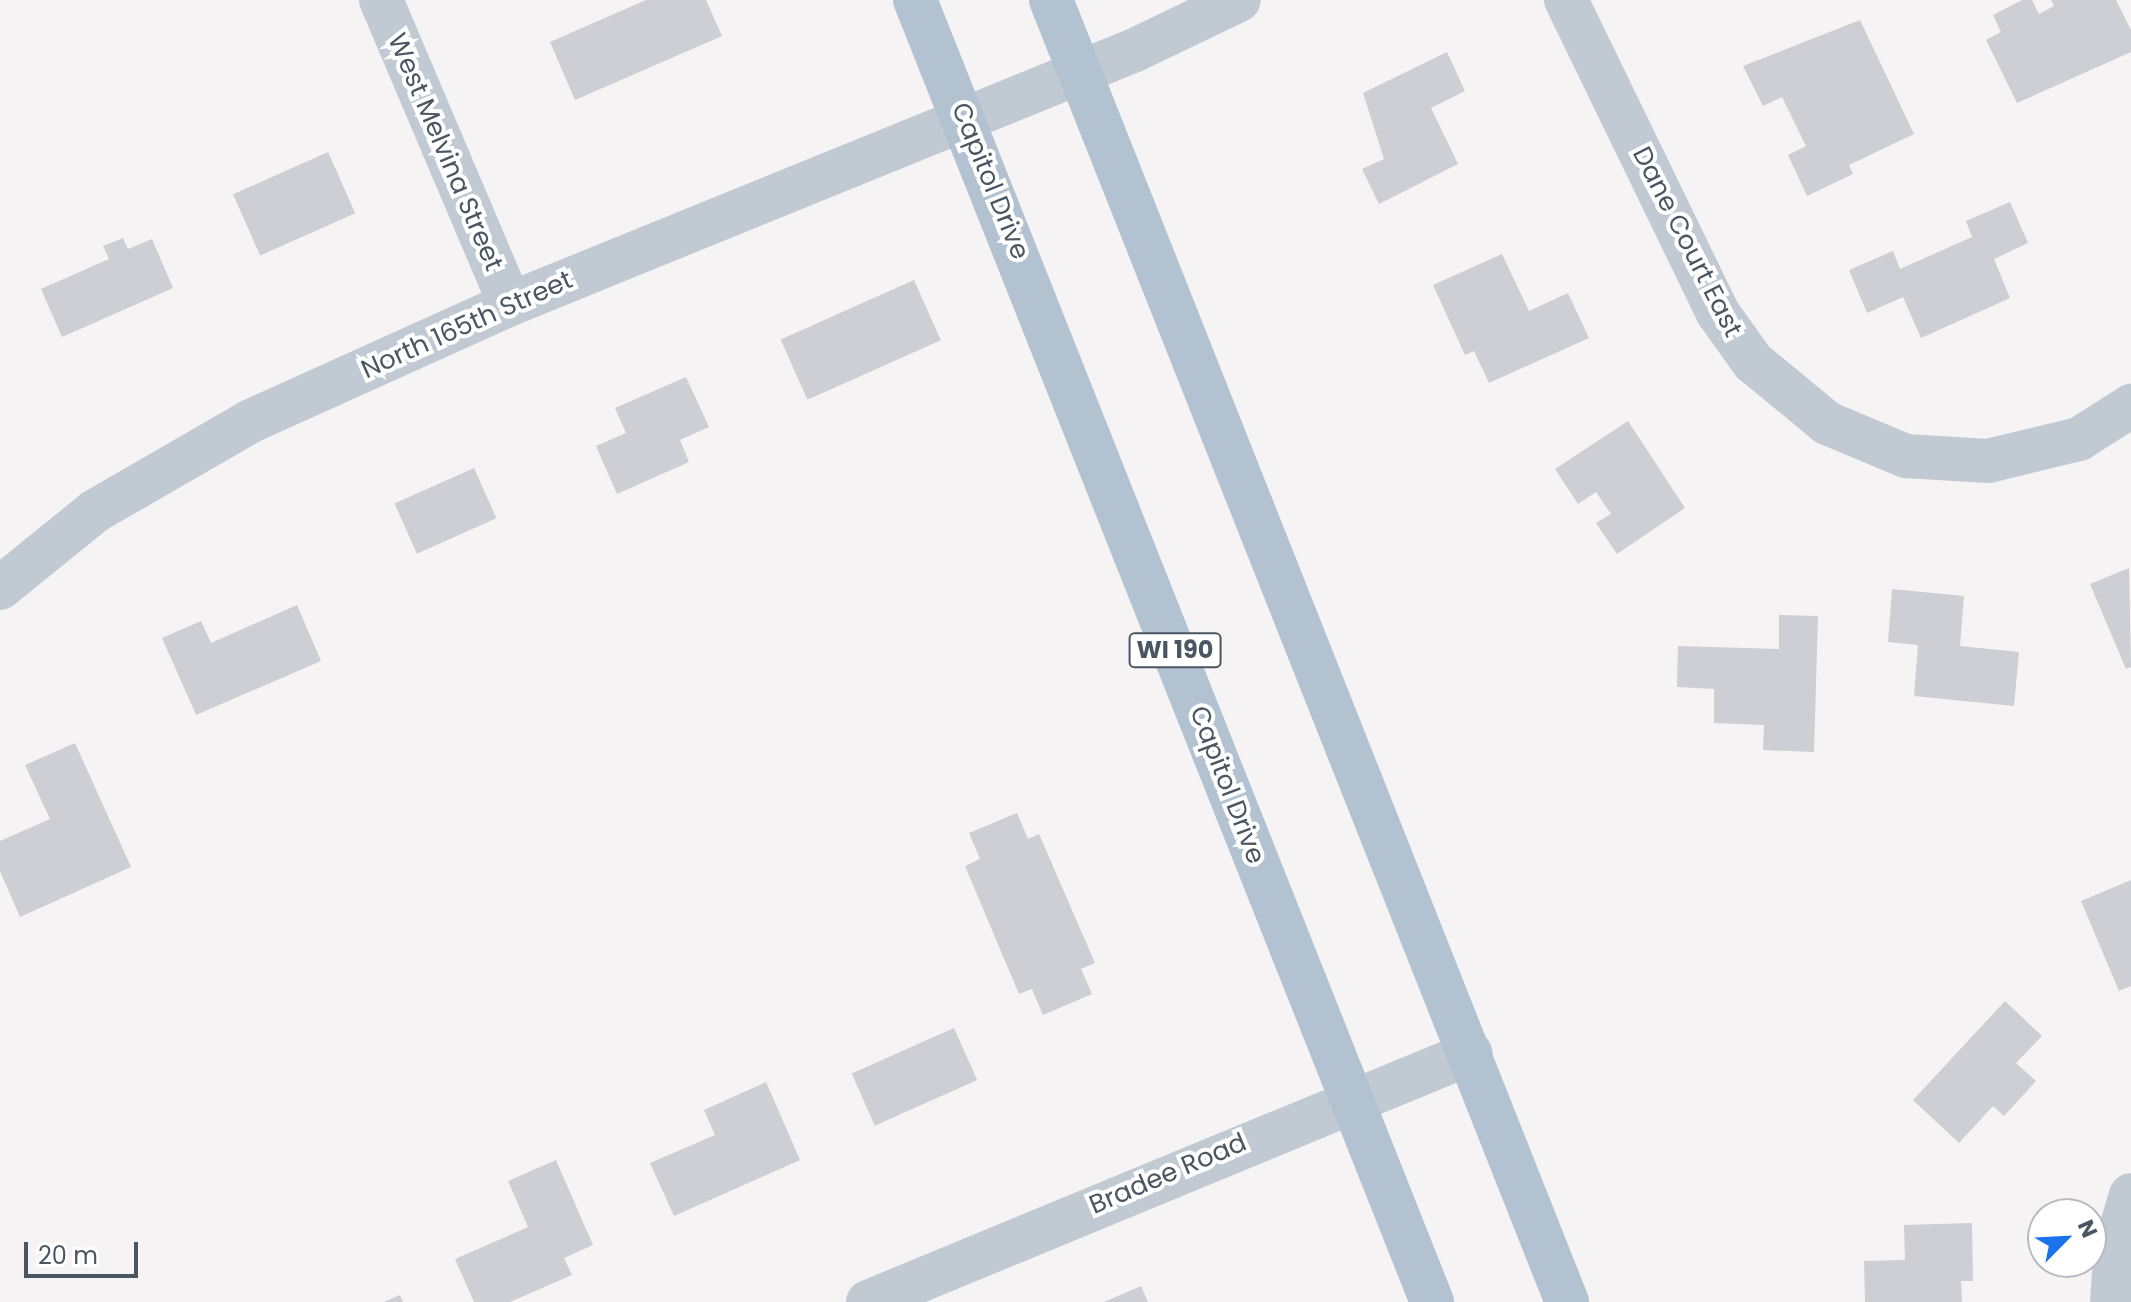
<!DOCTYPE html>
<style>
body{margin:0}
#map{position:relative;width:2131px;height:1302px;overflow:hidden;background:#f5f3f3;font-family:Poppins,sans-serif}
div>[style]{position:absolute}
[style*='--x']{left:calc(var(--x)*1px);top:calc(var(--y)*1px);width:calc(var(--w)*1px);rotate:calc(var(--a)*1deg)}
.building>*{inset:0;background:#cdcfd5;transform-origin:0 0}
.minor>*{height:44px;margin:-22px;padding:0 22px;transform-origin:22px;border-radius:22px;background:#c1cad2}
.primary>*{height:44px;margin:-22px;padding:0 22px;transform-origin:22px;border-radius:22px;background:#b3c2d1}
span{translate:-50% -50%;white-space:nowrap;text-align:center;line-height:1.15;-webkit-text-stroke:8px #fff;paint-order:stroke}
.shield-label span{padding:2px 6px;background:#fff;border:2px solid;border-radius:6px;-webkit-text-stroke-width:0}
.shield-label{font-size:24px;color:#4a5661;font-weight:700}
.street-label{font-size:26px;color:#4a5661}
.north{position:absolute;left:2027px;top:1198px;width:80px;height:80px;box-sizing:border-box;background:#fff;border:2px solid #b7bbc0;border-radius:50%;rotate:66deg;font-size:22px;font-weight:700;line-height:32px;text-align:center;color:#4a5661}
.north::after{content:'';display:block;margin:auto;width:28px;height:36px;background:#1a73e8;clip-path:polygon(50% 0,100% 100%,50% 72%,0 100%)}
.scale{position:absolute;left:24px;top:1242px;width:114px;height:36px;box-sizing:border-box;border:4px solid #4a5661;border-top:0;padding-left:10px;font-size:24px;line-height:28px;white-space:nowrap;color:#4a5661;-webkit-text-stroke:6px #fff;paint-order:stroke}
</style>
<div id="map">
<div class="building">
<div style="clip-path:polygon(646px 0,706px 0,722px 36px,575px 100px,550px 42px)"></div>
<div style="clip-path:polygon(2022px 0,2032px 0,2039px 14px,2054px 6px,2051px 0,2116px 0,2131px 30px,2131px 52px,2017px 103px,1986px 40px,2001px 32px,1993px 15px)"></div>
<div style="clip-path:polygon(1860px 20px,1914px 134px,1849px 165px,1853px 174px,1807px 196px,1788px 155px,1806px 146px,1782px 97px,1763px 106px,1743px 66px)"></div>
<div style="clip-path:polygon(1447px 52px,1465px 91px,1431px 108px,1458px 164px,1379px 204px,1362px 169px,1384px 159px,1363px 93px)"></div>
<div style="left:328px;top:152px;width:67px;height:104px;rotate:66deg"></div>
<div style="clip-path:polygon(2010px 202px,2028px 243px,1994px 259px,2010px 298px,1921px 338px,1903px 297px,1867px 313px,1849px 270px,1893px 251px,1900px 269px,1972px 237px,1966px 221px)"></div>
<div style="clip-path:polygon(123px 238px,128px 249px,152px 239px,173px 288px,62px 337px,41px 289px,109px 259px,103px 246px)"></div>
<div style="clip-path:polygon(1502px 254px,1529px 311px,1568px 293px,1589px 338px,1489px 383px,1474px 351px,1465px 355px,1433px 285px)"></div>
<div style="left:914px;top:280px;width:66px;height:146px;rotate:66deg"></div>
<div style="clip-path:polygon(686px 377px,709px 427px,680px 440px,689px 462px,617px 494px,596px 446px,626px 433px,615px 408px)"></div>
<div style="clip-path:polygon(1628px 421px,1685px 508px,1617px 554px,1596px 523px,1611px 514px,1596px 492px,1578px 504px,1555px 469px)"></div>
<div style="left:474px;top:468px;width:55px;height:87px;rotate:66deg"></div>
<div style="clip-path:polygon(2129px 568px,2131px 667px,2126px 669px,2090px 584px)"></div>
<div style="clip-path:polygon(1892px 589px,1964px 596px,1960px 646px,2019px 652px,2014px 706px,1914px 696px,1918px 645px,1888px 642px)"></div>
<div style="clip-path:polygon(297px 605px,321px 661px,196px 715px,162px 638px,201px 621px,211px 643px)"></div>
<div style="clip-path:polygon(1779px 615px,1818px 616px,1814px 752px,1763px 750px,1764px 725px,1714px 723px,1714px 689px,1677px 687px,1678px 646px,1779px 649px)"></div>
<div style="clip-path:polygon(75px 743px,131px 867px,20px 917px,0 871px,0 841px,50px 819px,25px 765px)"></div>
<div style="clip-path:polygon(1017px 813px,1028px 839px,1039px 834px,1095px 963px,1081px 969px,1092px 994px,1043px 1015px,1032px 989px,1019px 994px,965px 866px,980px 859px,969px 833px)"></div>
<div style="clip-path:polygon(2131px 880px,2131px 986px,2119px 991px,2081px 901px)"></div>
<div style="clip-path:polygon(2005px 1001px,2042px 1036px,2016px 1063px,2036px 1081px,2004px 1116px,1993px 1106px,1959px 1143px,1913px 1100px)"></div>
<div style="left:954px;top:1028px;width:57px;height:112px;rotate:66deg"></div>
<div style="clip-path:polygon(766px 1082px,800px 1160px,674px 1216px,650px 1163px,715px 1135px,704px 1110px)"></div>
<div style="clip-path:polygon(556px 1160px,593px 1245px,564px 1258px,572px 1275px,510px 1302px,474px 1302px,455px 1259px,528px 1227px,508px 1181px)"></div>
<div style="clip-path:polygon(1972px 1223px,1973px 1281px,1961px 1281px,1962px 1302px,1865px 1302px,1864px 1261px,1905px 1260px,1904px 1225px)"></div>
<div style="clip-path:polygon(1141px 1286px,1148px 1302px,1104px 1302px)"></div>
<div style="clip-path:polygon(400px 1295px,403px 1302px,384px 1302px)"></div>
</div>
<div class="minor">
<div style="--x:381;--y:0;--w:330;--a:67"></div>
<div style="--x:1566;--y:0;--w:348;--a:64.1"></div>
<div style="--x:1718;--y:313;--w:60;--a:54.5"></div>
<div style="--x:1753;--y:362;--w:96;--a:39.5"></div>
<div style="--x:1827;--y:423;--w:86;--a:22.7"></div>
<div style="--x:1906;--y:456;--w:82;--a:3.5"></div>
<div style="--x:1988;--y:461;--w:94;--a:-13.6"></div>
<div style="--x:2079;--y:439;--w:62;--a:-32.4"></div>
<div style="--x:0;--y:588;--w:122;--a:-39"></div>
<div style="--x:95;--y:511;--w:180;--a:-30"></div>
<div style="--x:251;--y:421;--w:284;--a:-24.3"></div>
<div style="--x:510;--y:304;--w:675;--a:-22.12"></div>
<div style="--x:1135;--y:50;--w:115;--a:-25.7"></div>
<div style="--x:868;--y:1302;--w:652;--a:-22.44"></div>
<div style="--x:2112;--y:1302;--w:57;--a:-86"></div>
<div style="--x:2116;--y:1245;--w:52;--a:-73.3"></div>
</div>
<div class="primary">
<div style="--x:915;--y:0;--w:1401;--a:68.34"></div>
<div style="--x:1051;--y:0;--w:1401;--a:68.38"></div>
</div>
<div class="shield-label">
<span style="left:1175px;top:650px">WI 190</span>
</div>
<div class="street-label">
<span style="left:445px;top:152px;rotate:67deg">West Melvina Street</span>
<span style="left:990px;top:181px;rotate:68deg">Capitol Drive</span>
<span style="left:1687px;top:242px;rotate:63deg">Dane Court East</span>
<span style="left:467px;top:325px;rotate:-24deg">North 165th Street</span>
<span style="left:1227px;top:785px;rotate:69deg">Capitol Drive</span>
<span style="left:1168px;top:1174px;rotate:-23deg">Bradee Road</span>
</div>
<div class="north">N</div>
<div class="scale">20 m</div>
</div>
